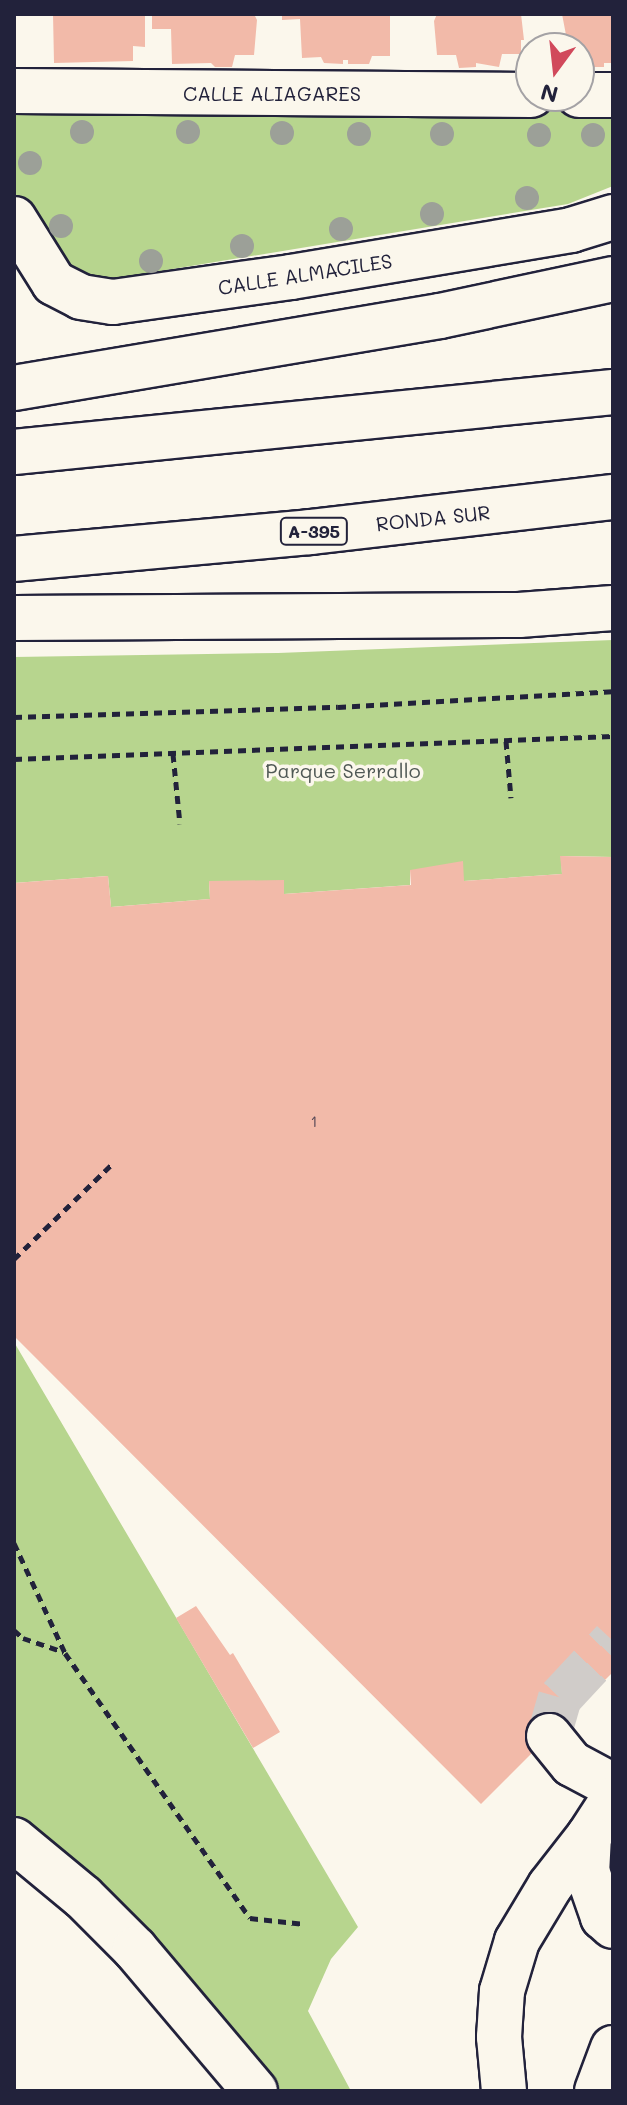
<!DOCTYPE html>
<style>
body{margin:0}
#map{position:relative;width:627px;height:2105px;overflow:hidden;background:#fbf7ec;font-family:Mali,sans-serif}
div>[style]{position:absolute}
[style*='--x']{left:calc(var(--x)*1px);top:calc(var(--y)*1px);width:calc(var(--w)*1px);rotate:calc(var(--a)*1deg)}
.green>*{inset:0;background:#b7d58e}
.building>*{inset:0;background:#f2baa9}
.minor-tunnel>*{height:44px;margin-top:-22px;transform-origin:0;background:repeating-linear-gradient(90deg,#d0ccc9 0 44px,transparent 0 66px)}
.path>*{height:5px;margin-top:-2.5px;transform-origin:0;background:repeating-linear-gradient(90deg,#22223b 0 8px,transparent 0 14px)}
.roads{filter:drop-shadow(2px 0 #22223b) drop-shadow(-2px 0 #22223b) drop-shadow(0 2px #22223b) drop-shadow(0 -2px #22223b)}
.minor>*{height:44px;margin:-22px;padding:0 22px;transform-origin:22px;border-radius:22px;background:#fbf7ec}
.major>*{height:44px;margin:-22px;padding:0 22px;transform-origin:22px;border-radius:22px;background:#fbf7ec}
.highway>*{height:44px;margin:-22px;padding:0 22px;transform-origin:22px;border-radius:22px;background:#fbf7ec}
.trees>*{width:24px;height:24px;margin:-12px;border-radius:50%;background:#9ca098}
span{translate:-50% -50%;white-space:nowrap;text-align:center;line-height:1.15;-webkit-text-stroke:7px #fbf7ec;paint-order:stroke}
.number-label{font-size:16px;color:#564856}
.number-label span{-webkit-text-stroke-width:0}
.shield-label span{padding:2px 6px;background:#fbf7ec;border:2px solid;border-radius:6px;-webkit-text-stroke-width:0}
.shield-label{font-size:18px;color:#22223b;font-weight:700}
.street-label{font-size:20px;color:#22223b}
.park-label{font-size:20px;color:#4f5854}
.frame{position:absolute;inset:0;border:16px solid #22223b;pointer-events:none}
.north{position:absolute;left:515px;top:32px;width:80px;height:80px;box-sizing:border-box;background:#fbf7ec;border:2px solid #a4a2a5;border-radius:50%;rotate:195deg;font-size:22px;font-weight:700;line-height:32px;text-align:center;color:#22223b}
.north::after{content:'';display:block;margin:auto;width:28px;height:36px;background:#d1495b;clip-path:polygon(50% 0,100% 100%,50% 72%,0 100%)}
</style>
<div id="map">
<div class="green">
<div style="clip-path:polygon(14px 107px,613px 111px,613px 186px,568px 204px,106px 280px,85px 277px,66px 267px,14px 199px)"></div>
<div style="clip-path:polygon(613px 640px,613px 857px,561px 856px,562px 874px,464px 881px,410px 870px,410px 885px,284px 894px,284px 881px,209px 881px,210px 899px,111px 907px,108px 876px,14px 883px,14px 657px,278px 653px)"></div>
<div style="clip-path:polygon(14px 1342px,358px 1927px,331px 1959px,308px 2011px,351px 2091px,280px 2091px,196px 1989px,56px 1846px,14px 1816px)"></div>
</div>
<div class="building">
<div style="clip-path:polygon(53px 14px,145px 14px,145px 47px,133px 46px,133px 61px,54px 63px)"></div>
<div style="clip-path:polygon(152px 14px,254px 14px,257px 20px,254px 55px,235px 55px,232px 67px,215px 67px,211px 63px,172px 64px,171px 29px,152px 29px)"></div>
<div style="clip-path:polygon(282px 14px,390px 14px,390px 56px,372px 56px,369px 64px,348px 64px,348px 60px,343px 60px,343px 64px,324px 63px,321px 57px,302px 58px,300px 19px,282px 20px)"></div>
<div style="clip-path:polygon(437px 14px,521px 14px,524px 40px,521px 40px,521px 54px,502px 54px,499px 67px,476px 63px,476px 67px,459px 68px,456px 55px,437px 55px,434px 21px)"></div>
<div style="clip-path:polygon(562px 14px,613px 14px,613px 63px,604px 63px,604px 67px,587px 67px,583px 60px,579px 61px,579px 48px,562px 48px,563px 36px,566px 35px)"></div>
<div style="clip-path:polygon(560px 856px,613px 857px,613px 1672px,481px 1804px,14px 1336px,14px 883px,108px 876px,111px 907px,210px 899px,209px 881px,284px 880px,284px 894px,411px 885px,410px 870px,463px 861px,464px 881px,562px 874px)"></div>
<div style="clip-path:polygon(196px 1606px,230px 1655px,233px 1653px,280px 1732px,253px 1748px,176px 1618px)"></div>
</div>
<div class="minor-tunnel">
<div style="--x:549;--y:1736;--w:40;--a:-74"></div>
<div style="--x:560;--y:1698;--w:78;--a:-47.1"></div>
</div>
<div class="path">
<div style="--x:14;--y:717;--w:324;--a:-1.8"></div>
<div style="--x:338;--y:707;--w:275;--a:-3.3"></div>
<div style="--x:506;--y:741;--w:57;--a:85"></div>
<div style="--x:173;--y:754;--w:70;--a:84.3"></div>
<div style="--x:14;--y:759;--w:599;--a:-2.2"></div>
<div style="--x:14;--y:1259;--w:138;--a:-44.1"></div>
<div style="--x:14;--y:1543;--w:121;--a:65.1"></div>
<div style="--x:65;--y:1653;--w:323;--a:55.1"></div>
<div style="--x:250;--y:1918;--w:55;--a:6.2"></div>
<div style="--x:14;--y:1630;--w:12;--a:42"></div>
<div style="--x:23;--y:1638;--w:43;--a:18.9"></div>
</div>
<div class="roads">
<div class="minor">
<div style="--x:14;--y:91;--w:517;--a:0.44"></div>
<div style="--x:579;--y:95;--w:34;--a:0"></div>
<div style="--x:14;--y:219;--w:75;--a:58"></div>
<div style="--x:54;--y:283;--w:30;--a:27"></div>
<div style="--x:81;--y:297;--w:32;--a:9"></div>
<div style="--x:113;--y:302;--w:180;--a:-8"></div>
<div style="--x:291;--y:277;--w:284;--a:-9.5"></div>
<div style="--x:571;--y:230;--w:44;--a:-17.2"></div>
<div style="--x:549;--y:1736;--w:36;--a:51"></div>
<div style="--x:572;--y:1764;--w:47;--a:28.2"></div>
</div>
<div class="major">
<div style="--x:613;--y:1799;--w:44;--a:123"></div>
<div style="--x:589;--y:1836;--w:35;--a:93"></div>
<div style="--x:587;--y:1871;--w:49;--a:70.8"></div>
<div style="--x:603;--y:1917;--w:13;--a:42"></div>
<div style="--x:14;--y:1840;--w:89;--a:39.6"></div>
<div style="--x:83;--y:1897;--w:74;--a:45"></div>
<div style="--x:135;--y:1949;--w:186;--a:49.8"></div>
<div style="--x:504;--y:2091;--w:54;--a:-95.3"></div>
<div style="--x:499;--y:2037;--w:46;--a:-86.3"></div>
<div style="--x:502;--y:1991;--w:52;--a:-73.3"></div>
<div style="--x:517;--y:1941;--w:64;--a:-59"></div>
<div style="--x:550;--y:1886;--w:63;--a:-52"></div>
<div style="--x:597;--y:2091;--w:46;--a:-69.6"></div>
</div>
<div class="highway">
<div style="--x:14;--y:388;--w:432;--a:-9.6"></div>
<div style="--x:440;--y:316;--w:177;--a:-12.1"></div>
<div style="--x:14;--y:452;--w:602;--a:-5.72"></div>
<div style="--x:14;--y:559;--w:297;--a:-5.2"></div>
<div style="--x:310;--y:532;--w:305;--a:-6.6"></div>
<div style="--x:14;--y:618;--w:505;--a:-0.34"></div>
<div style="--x:519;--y:615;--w:94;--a:-4.3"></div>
</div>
</div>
<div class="trees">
<div style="left:82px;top:132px"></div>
<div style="left:188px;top:132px"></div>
<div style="left:282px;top:133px"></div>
<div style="left:359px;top:134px"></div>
<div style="left:442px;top:134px"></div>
<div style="left:539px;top:135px"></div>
<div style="left:593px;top:135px"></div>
<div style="left:30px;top:163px"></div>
<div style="left:527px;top:198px"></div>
<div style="left:432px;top:214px"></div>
<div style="left:61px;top:226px"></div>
<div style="left:341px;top:229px"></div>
<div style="left:242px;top:246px"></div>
<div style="left:151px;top:261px"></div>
</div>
<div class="number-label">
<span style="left:314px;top:1121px">1</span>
</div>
<div class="shield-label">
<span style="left:314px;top:531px">A-395</span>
</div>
<div class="street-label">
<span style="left:272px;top:93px">CALLE ALIAGARES</span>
<span style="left:305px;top:274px;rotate:-9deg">CALLE ALMACILES</span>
<span style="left:433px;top:518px;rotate:-6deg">RONDA SUR</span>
</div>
<div class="park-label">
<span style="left:343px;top:770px">Parque Serrallo</span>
</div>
<div class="frame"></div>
<div class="north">N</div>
</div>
